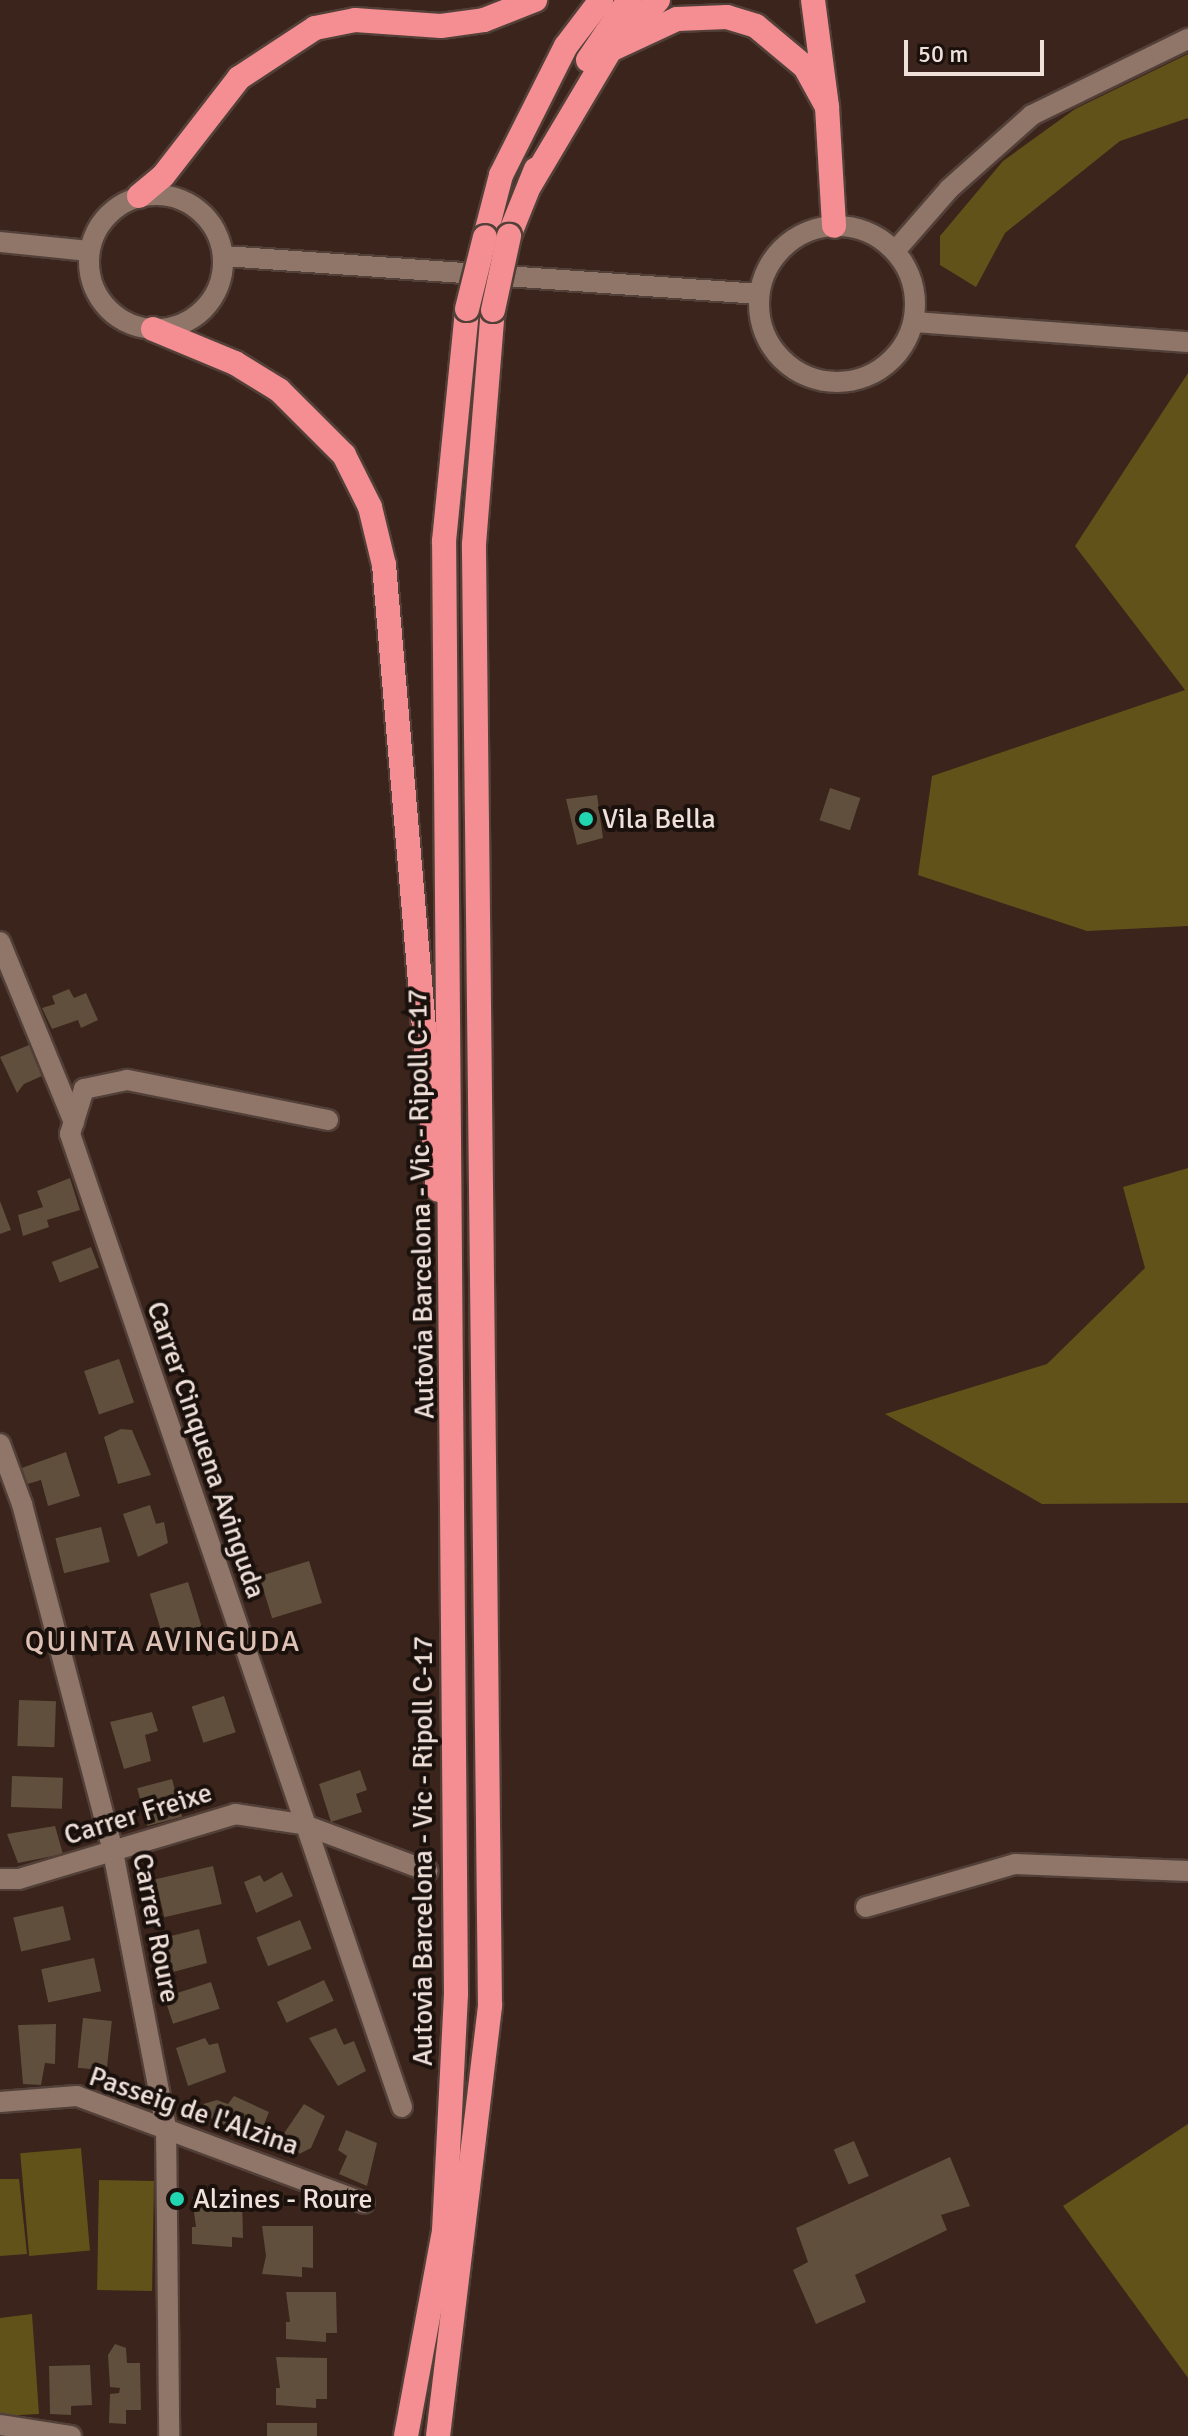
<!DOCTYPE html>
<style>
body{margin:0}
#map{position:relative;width:1188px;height:2436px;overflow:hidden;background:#3a241b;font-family:Signika,sans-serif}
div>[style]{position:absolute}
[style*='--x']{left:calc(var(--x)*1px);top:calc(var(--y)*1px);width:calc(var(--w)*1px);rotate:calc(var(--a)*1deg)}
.green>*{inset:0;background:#605219;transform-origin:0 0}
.building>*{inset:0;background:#604f3c;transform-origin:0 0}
.roads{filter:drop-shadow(2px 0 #524038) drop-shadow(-2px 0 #524038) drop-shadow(0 2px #524038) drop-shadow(0 -2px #524038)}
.minor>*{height:20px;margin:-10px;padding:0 10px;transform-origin:10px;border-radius:10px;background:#907569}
.minor>.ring{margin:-10px;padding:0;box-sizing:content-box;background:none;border:20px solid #907569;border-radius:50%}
.highway>*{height:24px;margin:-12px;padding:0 12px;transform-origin:12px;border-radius:12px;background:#f48e92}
.bridges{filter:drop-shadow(2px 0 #524038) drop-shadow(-2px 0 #524038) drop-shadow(0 2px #524038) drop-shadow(0 -2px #524038)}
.highway-bridge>*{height:24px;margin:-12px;padding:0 12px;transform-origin:12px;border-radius:12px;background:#f48e92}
.dots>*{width:22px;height:22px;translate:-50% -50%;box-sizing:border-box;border:4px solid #1a100c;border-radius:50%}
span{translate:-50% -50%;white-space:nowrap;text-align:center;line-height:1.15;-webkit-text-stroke:8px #1a100c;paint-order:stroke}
.poi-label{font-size:28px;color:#efe0d9}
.left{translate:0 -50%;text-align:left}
.street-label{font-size:28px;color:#efe0d9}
.neighbourhood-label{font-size:30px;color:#dec0b4;letter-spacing:2px}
.scale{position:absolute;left:904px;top:40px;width:140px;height:36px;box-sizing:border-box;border:4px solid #efe0d9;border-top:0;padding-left:10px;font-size:24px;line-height:28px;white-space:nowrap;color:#efe0d9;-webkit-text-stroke:6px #1a100c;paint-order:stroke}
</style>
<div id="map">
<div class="green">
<div style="clip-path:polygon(1188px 54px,1188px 118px,1120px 141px,1005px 233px,976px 287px,940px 265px,940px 236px,1003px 161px,1075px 109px)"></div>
<div style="clip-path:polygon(1188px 373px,1188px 926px,1087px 931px,918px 875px,932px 776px,1185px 690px,1075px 546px)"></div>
<div style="clip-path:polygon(1188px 1168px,1188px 1503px,1042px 1504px,885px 1414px,1047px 1364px,1145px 1268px,1123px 1187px)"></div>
<div style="clip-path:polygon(1188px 2124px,1188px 2378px,1063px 2206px)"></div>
<div style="left:81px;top:2148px;width:103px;height:61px;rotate:85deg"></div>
<div style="clip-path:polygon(0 2179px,19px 2179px,27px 2254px,0 2256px)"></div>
<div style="left:99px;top:2180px;width:55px;height:110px;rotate:1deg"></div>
<div style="clip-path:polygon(32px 2314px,39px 2414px,0 2416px,0 2318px)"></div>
</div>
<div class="building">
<div style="left:830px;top:788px;width:32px;height:34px;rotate:18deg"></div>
<div style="clip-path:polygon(597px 795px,603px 838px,577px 845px,566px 799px)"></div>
<div style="clip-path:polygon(69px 989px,74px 998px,86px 993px,98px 1020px,81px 1028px,78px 1020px,52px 1029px,42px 1008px,55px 1004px,52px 996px)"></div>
<div style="clip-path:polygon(29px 1045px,42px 1076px,24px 1084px,17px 1093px,0 1057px)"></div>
<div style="clip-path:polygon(70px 1178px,80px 1210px,47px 1220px,49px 1227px,23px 1236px,18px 1215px,43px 1207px,37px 1191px)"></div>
<div style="clip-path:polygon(0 1201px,11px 1230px,0 1234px)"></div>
<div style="left:91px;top:1247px;width:22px;height:42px;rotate:69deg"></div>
<div style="left:119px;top:1359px;width:46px;height:37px;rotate:71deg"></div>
<div style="clip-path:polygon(121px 1429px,132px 1430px,151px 1475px,118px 1484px,104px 1437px)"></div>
<div style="clip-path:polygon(66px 1452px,80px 1496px,48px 1506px,41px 1480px,24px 1485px,19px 1469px)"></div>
<div style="clip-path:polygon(150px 1505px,156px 1524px,164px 1522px,168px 1543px,138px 1557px,123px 1514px)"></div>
<div style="left:101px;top:1527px;width:36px;height:47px;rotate:76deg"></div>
<div style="left:309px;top:1561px;width:44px;height:52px;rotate:73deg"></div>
<div style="left:188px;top:1582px;width:56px;height:40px;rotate:73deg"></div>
<div style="left:224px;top:1696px;width:38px;height:34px;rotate:72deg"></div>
<div style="left:19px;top:1700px;width:37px;height:46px;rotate:2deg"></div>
<div style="clip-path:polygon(152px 1712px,158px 1731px,145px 1735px,151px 1761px,124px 1769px,110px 1722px)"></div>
<div style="clip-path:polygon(360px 1770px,367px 1790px,356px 1794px,362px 1812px,331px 1822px,319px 1784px)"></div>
<div style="left:12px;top:1776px;width:51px;height:31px;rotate:2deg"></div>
<div style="left:172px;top:1779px;width:39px;height:36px;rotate:75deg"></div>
<div style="clip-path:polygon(55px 1826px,63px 1854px,18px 1863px,7px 1834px)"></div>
<div style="left:213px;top:1866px;width:39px;height:59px;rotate:77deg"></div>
<div style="clip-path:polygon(282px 1872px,293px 1896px,256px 1913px,244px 1882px,260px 1875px,264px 1882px)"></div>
<div style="left:63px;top:1906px;width:35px;height:51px;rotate:77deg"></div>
<div style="left:300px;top:1920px;width:31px;height:47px;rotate:68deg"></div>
<div style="clip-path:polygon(199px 1929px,207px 1963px,173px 1972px,159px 1939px)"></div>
<div style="left:94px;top:1958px;width:34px;height:54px;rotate:78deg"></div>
<div style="left:324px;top:1980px;width:23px;height:52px;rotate:65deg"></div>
<div style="left:211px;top:1982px;width:28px;height:49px;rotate:72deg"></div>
<div style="left:83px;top:2018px;width:29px;height:50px;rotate:6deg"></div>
<div style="clip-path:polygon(56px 2024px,55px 2064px,45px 2063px,41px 2085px,23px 2084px,18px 2025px)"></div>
<div style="clip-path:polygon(336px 2028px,344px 2045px,354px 2041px,366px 2071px,338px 2086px,309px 2038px)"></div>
<div style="clip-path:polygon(205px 2038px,209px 2045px,218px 2043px,226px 2072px,188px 2086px,176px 2048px)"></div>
<div style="clip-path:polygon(234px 2096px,269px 2112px,259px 2137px,213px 2121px,203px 2104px,217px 2100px,228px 2104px)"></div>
<div style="clip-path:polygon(304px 2104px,325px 2116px,311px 2148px,295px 2156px,274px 2148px)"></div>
<div style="clip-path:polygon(346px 2130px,377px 2143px,367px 2186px,339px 2174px,347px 2156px,338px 2150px)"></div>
<div style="left:854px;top:2141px;width:38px;height:22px;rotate:67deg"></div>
<div style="clip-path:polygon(950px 2157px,970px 2206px,941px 2215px,947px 2230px,855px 2275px,866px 2302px,816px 2324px,793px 2270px,808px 2262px,796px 2228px)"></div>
<div style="clip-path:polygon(192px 2197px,242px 2197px,243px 2238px,232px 2237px,232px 2247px,192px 2244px,192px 2227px,196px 2227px)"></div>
<div style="clip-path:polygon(262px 2226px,313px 2226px,313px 2268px,302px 2267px,302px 2277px,262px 2274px,266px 2256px)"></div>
<div style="clip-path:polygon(286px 2292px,336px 2292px,337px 2333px,326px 2333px,326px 2342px,286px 2339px,286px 2322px,290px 2322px)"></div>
<div style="clip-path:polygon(115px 2344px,126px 2348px,127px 2363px,140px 2363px,141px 2410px,126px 2410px,126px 2424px,109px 2423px,110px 2394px,119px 2393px,120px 2388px,110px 2387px,108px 2355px)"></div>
<div style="clip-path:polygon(276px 2357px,327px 2358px,327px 2399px,316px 2399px,316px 2408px,276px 2405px,276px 2388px,280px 2388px)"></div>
<div style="clip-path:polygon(90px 2365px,92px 2405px,71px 2406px,71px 2415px,50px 2414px,49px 2366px)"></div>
<div style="left:267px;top:2423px;width:50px;height:13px"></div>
</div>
<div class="roads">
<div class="minor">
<div class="ring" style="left:89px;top:195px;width:114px;height:114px"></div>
<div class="ring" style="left:759px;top:226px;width:136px;height:136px"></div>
<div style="--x:0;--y:242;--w:89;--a:5.8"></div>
<div style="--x:895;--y:251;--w:82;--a:-48.9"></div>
<div style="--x:949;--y:189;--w:111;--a:-41.7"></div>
<div style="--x:1032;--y:115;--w:174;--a:-26"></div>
<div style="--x:224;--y:256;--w:536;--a:4.06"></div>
<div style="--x:914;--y:322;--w:275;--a:4.2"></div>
<div style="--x:0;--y:942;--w:195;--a:67.7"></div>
<div style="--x:328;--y:1120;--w:205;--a:-168.7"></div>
<div style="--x:127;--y:1080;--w:44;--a:168.2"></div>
<div style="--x:84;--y:1089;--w:47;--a:107.3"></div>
<div style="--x:70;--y:1134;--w:1028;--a:71.16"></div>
<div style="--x:0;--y:1444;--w:64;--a:69.9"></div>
<div style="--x:22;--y:1504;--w:360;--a:75.3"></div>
<div style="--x:113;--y:1852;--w:279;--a:79.1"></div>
<div style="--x:166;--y:2126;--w:310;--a:89.4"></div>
<div style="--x:0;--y:1879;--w:19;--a:0"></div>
<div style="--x:19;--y:1879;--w:226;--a:-16.7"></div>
<div style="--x:235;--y:1814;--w:68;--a:8.5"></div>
<div style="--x:302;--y:1824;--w:134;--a:20.5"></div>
<div style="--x:866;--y:1907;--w:155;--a:-16.1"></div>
<div style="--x:1015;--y:1864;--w:173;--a:2.3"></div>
<div style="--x:0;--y:2102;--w:77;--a:-4.5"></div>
<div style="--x:77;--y:2096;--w:306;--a:20.4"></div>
<div style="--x:0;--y:2425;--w:72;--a:8.8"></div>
</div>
<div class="highway">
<div style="--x:813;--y:0;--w:108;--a:82.5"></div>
<div style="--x:827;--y:107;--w:119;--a:86.6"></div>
<div style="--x:623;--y:37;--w:51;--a:-46.6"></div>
<div style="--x:588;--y:60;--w:73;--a:-55.7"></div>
<div style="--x:530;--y:185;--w:157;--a:-59.3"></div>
<div style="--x:610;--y:50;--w:74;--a:-24.8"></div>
<div style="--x:677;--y:19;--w:50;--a:-2.3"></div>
<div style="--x:727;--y:17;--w:30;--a:17"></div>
<div style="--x:756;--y:26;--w:64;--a:39.9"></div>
<div style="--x:805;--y:67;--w:46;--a:61.2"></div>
<div style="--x:139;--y:196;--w:31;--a:-40"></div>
<div style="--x:163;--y:176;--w:124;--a:-52.2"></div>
<div style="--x:239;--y:78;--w:91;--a:-33.3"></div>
<div style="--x:315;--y:28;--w:41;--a:-11.3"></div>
<div style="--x:355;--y:20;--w:86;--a:4"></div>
<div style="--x:441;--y:26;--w:43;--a:-7.9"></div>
<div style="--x:484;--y:20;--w:55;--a:-21.4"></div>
<div style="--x:509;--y:236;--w:72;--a:-68.1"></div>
<div style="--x:485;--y:237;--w:64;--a:-75.5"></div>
<div style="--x:501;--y:175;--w:144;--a:-63.3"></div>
<div style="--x:566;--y:46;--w:58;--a:-52.7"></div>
<div style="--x:153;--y:329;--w:89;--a:22.5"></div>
<div style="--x:235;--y:363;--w:52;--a:31.5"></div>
<div style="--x:279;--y:390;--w:92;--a:45"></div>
<div style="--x:344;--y:455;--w:58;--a:63.4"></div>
<div style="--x:370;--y:507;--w:60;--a:76.4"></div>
<div style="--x:384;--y:565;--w:627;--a:85.06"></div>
<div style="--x:406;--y:2436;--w:208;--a:-79.5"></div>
<div style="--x:444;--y:2231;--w:238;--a:-87.1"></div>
<div style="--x:456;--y:1993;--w:1452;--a:-90.47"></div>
<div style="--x:444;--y:541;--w:233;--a:-84.3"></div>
<div style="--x:438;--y:2436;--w:433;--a:-83.1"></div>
<div style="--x:490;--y:2006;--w:1462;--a:-90.63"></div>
<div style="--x:474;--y:544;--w:235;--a:-85.4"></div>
</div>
</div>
<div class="bridges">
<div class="highway-bridge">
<div style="--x:467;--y:309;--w:74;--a:-76"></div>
<div style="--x:493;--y:310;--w:76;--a:-77.8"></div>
</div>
</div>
<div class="dots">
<div style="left:586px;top:819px;background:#20d5b0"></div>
<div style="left:177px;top:2199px;background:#20d5b0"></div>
</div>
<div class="poi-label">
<span class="left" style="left:602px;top:819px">Vila Bella</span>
<span class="left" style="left:193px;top:2199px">Alzines - Roure</span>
</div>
<div class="street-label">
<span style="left:421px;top:1204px;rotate:-91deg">Autovia Barcelona - Vic - Ripoll C-17</span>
<span style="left:206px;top:1450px;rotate:71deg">Carrer Cinquena Avinguda</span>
<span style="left:138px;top:1814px;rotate:-17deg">Carrer Freixe</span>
<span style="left:423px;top:1851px;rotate:-90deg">Autovia Barcelona - Vic - Ripoll C-17</span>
<span style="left:156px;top:1928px;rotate:79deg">Carrer Roure</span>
<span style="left:194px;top:2111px;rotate:19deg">Passeig de l'Alzina</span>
</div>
<div class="neighbourhood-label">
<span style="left:163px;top:1642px">QUINTA AVINGUDA</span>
</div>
<div class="scale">50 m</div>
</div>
